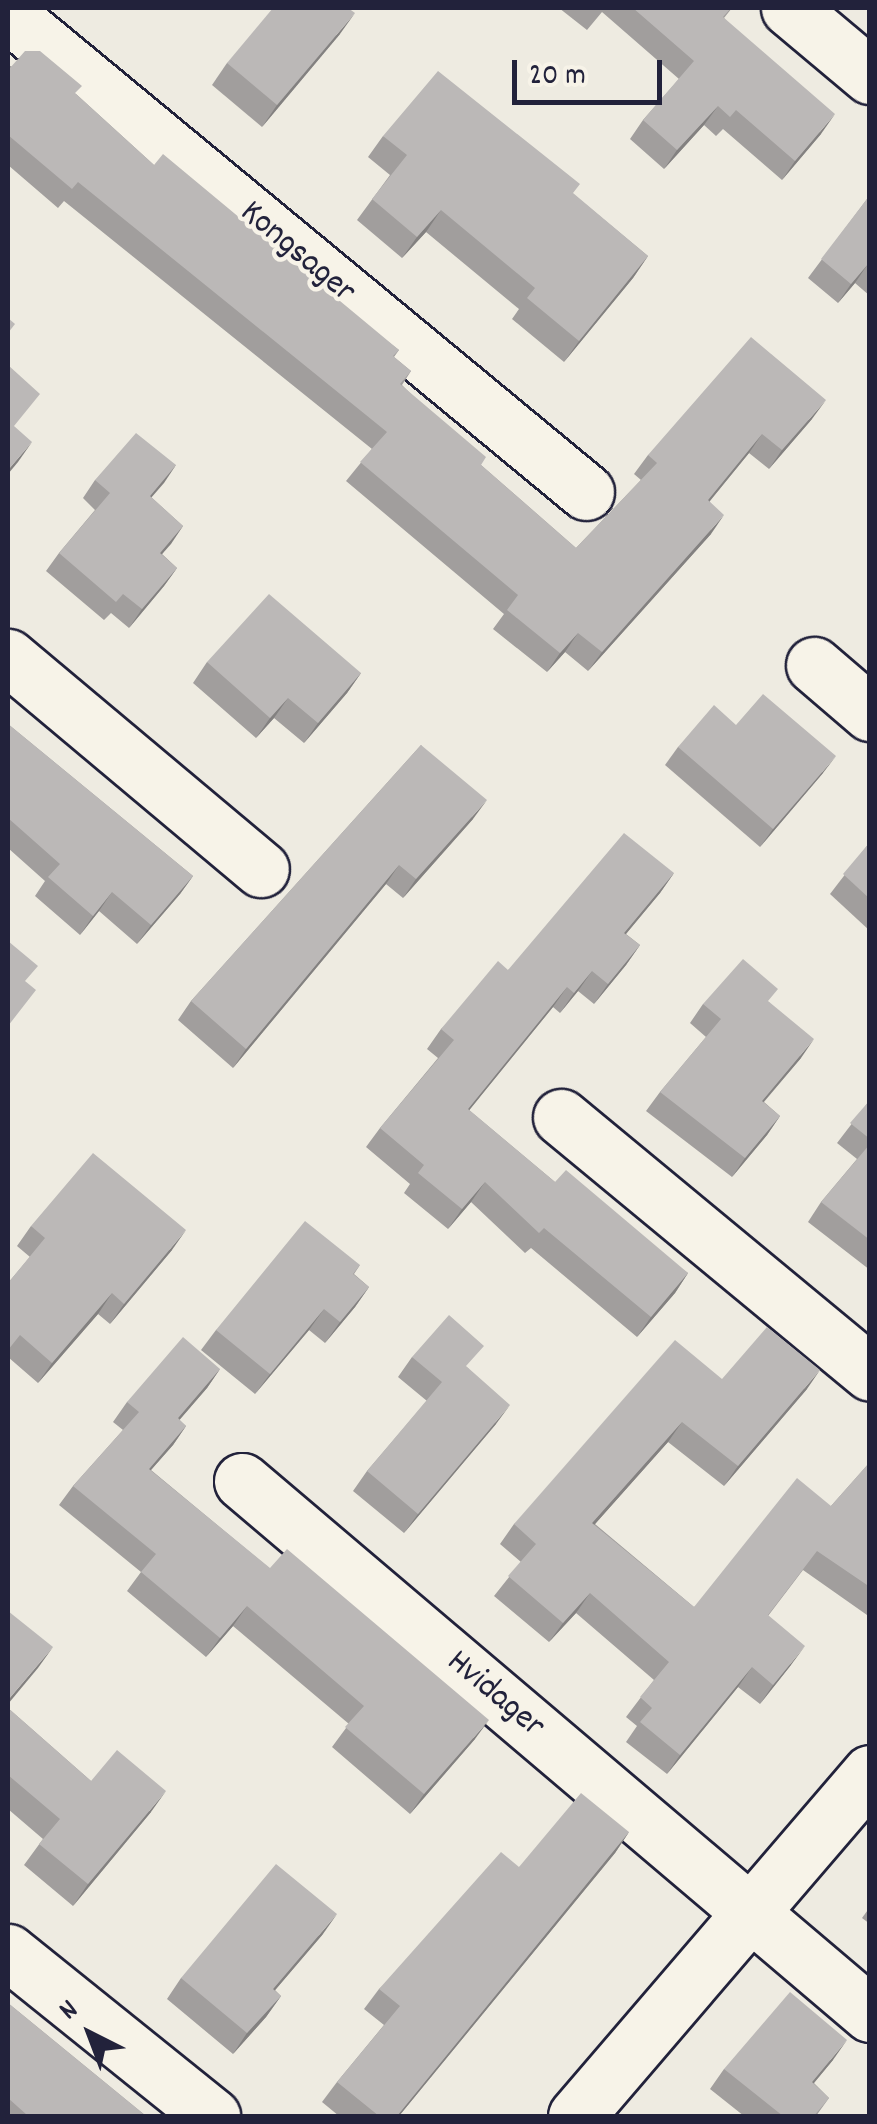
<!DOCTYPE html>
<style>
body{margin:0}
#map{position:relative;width:877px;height:2124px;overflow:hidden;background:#eeebe1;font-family:Dekko,sans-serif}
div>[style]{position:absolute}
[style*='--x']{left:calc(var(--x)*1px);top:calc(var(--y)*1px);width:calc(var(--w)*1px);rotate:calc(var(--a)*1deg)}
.roads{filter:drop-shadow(2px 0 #22223b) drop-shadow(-2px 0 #22223b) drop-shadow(0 2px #22223b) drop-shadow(0 -2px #22223b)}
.street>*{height:55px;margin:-27.5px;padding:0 27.5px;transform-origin:27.5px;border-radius:27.5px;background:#f7f3e8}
.wall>*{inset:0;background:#a19e9d}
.shaded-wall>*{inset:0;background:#838180}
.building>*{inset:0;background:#bbb8b7}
span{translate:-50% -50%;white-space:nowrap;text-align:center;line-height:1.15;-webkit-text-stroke:9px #f7f3e8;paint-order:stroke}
.street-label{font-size:35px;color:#22223b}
.frame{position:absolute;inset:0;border:10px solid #22223b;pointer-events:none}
.north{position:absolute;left:40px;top:1984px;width:100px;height:100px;-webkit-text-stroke:8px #f7f3e8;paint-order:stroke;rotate:318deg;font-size:28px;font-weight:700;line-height:40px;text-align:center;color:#22223b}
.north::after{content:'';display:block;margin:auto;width:35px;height:45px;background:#22223b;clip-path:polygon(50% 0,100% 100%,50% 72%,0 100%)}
.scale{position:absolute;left:512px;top:60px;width:150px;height:45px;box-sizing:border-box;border:5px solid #22223b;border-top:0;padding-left:12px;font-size:30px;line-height:35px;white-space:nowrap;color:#22223b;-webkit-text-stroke:8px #f7f3e8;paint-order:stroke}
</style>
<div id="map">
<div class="roads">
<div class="street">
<div style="--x:789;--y:8;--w:106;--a:40"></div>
<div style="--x:8;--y:14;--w:750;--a:39.59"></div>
<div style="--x:8;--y:657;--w:330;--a:40"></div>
<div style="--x:814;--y:665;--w:74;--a:40.6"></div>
<div style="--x:561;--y:1117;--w:401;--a:39.6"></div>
<div style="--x:242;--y:1481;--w:824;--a:40.32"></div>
<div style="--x:8;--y:1952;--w:262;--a:38.8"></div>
<div style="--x:576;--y:2116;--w:452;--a:-49.4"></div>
</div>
</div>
<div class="wall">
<div style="clip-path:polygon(559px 8px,732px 8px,724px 18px,821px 134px,782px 180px,723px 129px,716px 136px,704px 125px,664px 169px,630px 139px,643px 120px,679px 79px,602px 12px,587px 30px)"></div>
<div style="clip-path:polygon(340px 34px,262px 127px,212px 85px,227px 63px)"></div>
<div style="clip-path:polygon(8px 65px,76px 94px,154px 165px,399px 350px,394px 357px,411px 371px,402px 385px,481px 465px,576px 548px,641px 480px,634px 474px,648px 455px,812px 419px,769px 469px,749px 453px,710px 501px,711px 534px,588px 671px,565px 652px,547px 672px,493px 629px,504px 614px,346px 481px,372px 449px,64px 201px,58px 208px,8px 165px)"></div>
<div style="clip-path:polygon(383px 136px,573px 194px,648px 256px,633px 278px,564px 362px,512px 319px,519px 309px,426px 232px,402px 258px,357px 220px,390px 175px,368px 157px)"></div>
<div style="clip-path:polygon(870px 195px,870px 296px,855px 283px,838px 303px,808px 278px)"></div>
<div style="clip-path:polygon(176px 465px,151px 497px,183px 526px,162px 554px,177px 568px,164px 586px,129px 628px,111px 613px,104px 620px,46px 571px,59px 553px,95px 510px,83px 498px,95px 480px)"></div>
<div style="clip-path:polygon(207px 662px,361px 673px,347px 693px,304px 743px,274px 718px,256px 738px,193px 683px)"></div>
<div style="clip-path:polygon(8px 724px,193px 876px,180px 894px,137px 944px,99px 911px,80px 935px,35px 896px,45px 881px,8px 848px)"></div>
<div style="clip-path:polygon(736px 725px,823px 773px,760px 847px,665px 765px,678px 747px)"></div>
<div style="clip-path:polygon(421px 745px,473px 819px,403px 898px,386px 884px,233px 1068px,178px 1020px,191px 1001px)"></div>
<div style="clip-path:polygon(870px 842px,870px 931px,830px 894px)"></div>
<div style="clip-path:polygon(674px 873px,660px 893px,626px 934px,640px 945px,626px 965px,594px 1004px,578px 991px,560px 1013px,553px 1007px,469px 1110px,555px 1182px,688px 1273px,675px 1293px,637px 1337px,531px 1248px,525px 1253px,471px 1202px,448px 1229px,404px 1193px,410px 1184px,366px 1147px,380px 1128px,438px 1058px,427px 1049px,441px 1029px,508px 970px)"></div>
<div style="clip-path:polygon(769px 1002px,801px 1058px,764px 1102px,780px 1116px,767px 1135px,732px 1177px,646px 1111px,660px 1092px,706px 1037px,690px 1023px,703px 1004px)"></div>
<div style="clip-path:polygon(870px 1100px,870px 1270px,808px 1222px,821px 1202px,857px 1159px,837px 1143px)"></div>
<div style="clip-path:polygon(31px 1226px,172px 1250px,110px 1324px,98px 1314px,38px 1383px,8px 1357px,8px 1283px,30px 1257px,17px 1246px)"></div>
<div style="clip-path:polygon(360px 1265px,354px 1274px,369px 1287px,355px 1307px,325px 1343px,309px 1330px,255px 1394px,201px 1350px,216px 1330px)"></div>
<div style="clip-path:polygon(412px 1357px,468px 1368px,496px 1424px,404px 1533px,353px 1491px,367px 1471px,427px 1401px,398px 1377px)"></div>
<div style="clip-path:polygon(220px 1369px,207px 1388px,179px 1420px,186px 1426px,173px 1445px,151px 1470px,475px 1739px,410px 1814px,332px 1747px,349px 1724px,233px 1626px,206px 1657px,127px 1591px,141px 1572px,59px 1505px,73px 1486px,123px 1430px,113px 1422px,127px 1402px)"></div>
<div style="clip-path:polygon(722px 1379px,807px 1389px,724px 1486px,668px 1442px,595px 1524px,694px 1607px,831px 1506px,870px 1462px,870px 1612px,867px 1615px,803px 1570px,768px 1616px,791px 1665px,760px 1704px,738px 1687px,667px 1774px,626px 1742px,637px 1726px,626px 1717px,654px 1680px,576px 1613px,549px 1642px,494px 1596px,521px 1562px,500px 1544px,514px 1524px)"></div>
<div style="clip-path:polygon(8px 1708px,91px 1781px,151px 1812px,73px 1906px,24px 1865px,43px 1839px,8px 1809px)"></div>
<div style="clip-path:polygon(629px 1832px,615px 1853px,399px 2116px,339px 2116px,322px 2102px,337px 2082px,384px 2025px,364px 2009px,379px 1989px,519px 1867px)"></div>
<div style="clip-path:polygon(870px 1907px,870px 1924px,862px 1918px)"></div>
<div style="clip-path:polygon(323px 1934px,275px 1990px,281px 1996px,266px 2017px,233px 2054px,167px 1999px,181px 1978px)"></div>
<div style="clip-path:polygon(8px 2003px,146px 2116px,8px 2116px)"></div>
<div style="clip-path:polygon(833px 2060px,814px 2083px,829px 2098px,816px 2116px,744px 2116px,710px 2089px,724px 2069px)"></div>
</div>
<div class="shaded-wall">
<div style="clip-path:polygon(355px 13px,340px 34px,262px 127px,277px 105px)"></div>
<div style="clip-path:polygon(718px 106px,704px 125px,664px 169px,677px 150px)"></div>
<div style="clip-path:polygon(835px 114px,821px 134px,782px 180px,795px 161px)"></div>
<div style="clip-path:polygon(441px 210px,426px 232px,402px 258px,417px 237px)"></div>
<div style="clip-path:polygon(648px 256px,633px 278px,564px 362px,579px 341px)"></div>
<div style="clip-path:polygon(868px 264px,855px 283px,838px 303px,851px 284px)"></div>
<div style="clip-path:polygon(826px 400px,812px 419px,769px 469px,782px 450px)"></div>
<div style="clip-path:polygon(762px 434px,749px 453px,695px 519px,708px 500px)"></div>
<div style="clip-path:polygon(32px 442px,18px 462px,8px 474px,8px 470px)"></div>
<div style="clip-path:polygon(176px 465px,164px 483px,137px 514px,150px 496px)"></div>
<div style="clip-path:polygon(724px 515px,711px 534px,588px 671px,602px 652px)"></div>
<div style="clip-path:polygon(183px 526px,171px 544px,147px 571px,160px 553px)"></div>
<div style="clip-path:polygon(177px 568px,164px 586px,129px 628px,142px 609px)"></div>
<div style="clip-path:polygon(578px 633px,565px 652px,547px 672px,560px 653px)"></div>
<div style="clip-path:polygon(361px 673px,347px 693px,304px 743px,318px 723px)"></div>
<div style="clip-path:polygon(288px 698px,274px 718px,256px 738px,270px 718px)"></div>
<div style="clip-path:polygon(836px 756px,823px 773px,760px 847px,773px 829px)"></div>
<div style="clip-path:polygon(487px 800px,473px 819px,403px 898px,416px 879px)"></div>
<div style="clip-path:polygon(399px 865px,386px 884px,233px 1068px,246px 1049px)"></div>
<div style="clip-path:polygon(674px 873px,660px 893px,610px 953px,624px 933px)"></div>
<div style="clip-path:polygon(193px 876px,180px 894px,137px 944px,151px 925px)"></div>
<div style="clip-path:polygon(112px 892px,99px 911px,80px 935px,93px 916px)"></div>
<div style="clip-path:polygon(640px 945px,626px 965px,594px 1004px,608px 984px)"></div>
<div style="clip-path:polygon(592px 971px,578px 991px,560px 1013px,574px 993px)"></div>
<div style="clip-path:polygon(567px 987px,553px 1007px,454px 1129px,468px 1109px)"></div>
<div style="clip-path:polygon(814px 1039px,801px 1058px,748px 1120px,762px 1101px)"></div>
<div style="clip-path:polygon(780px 1116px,767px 1135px,732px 1177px,745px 1158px)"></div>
<div style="clip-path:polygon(485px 1182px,471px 1202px,448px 1229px,462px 1209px)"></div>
<div style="clip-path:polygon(186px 1230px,172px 1250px,110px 1324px,124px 1304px)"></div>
<div style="clip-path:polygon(688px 1273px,675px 1293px,637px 1337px,651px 1317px)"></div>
<div style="clip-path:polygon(369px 1287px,355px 1307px,325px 1343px,340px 1322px)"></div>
<div style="clip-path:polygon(112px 1293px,98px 1314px,38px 1383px,52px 1363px)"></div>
<div style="clip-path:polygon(324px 1309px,309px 1330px,255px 1394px,270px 1374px)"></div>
<div style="clip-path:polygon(220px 1369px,207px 1388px,164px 1438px,178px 1418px)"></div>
<div style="clip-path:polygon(820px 1370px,807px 1389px,724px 1486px,738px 1466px)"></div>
<div style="clip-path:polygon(510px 1405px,496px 1424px,404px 1533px,418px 1514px)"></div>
<div style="clip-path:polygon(682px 1422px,668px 1442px,579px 1542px,592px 1523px)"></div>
<div style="clip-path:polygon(186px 1426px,173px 1445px,135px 1488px,149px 1469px)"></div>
<div style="clip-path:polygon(590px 1593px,576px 1613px,549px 1642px,563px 1623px)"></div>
<div style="clip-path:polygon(247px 1606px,233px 1626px,206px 1657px,220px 1638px)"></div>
<div style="clip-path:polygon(805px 1646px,791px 1665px,760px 1704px,773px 1685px)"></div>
<div style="clip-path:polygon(53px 1647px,38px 1668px,8px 1704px,8px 1700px)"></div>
<div style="clip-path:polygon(752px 1667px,738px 1687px,667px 1774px,680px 1755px)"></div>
<div style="clip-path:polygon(489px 1720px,475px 1739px,410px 1814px,424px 1794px)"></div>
<div style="clip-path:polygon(166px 1791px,151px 1812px,73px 1906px,88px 1884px)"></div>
<div style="clip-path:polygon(629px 1832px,615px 1853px,399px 2116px,397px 2116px)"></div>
<div style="clip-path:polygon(337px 1914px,323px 1934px,259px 2009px,273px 1989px)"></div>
<div style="clip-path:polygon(281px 1996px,266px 2017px,233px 2054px,247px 2033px)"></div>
<div style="clip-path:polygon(847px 2040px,833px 2060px,798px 2102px,812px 2082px)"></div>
</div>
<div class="building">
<div style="clip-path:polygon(273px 8px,348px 8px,355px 13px,277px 105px,227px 63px)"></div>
<div style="clip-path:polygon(633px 8px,731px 8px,723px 17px,835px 114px,795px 161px,736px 110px,730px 117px,718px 106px,677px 150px,643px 120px,694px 61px)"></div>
<div style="clip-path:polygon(25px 51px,40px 51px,82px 86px,75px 93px,154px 165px,163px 154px,399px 350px,393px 356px,411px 371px,400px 384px,486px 457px,481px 465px,576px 548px,657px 463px,648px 455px,751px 337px,826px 400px,782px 450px,762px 434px,708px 500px,724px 515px,602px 652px,578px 633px,560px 653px,507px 610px,518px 595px,360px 462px,387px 432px,78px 182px,72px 189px,8px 135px,8px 65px,10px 68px)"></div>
<div style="clip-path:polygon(438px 71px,580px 184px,573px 193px,648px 256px,579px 341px,527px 298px,535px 288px,441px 210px,417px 237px,372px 199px,407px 155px,383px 136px)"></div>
<div style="clip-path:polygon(870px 195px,870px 266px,868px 264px,851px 284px,821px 259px)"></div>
<div style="clip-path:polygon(8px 318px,15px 324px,8px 333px)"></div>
<div style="clip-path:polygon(8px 365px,40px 394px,14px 426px,32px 442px,8px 470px)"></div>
<div style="clip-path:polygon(136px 433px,176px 465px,150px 496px,183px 526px,160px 553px,177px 568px,142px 609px,123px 594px,116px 602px,59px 553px,110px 493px,95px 480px)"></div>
<div style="clip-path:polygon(269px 594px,361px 673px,318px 723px,288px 698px,270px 718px,207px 662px)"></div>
<div style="clip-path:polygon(763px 694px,836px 756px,773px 829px,678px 747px,714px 705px,736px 725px)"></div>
<div style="clip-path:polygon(8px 724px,193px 876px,151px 925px,112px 892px,93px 916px,48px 877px,60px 864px,8px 818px)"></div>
<div style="clip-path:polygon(421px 745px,487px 800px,416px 879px,399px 865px,246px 1049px,191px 1001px)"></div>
<div style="clip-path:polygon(624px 833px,674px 873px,624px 933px,640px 945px,608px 984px,592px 971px,574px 993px,567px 987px,468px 1109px,555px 1182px,566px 1170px,688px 1273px,651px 1317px,544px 1228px,539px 1233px,485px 1182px,462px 1209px,418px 1173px,424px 1165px,380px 1128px,454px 1040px,441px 1029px,498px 961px,508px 970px)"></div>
<div style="clip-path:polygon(870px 842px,870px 899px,843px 874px)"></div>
<div style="clip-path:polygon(8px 941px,38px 966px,25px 981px,36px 990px,8px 1026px)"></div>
<div style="clip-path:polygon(743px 959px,778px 989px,768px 1001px,814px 1039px,762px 1101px,780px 1116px,745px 1158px,660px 1092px,721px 1019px,703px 1004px)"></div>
<div style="clip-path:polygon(870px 1100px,870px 1139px,850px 1123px)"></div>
<div style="clip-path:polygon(870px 1144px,870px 1240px,821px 1202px)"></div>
<div style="clip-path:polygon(93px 1153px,186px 1230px,124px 1304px,112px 1293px,52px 1363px,20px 1335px,8px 1350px,8px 1283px,45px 1238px,31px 1226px)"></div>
<div style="clip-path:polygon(305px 1221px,360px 1265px,353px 1274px,369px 1287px,340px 1322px,324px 1309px,270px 1374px,216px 1330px)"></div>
<div style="clip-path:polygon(449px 1315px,484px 1346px,466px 1366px,510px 1405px,418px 1514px,367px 1471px,442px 1382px,412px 1357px)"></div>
<div style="clip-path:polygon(767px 1327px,820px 1370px,738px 1466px,682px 1422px,592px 1523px,694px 1607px,797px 1478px,831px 1506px,870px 1462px,870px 1587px,817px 1551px,768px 1615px,805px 1646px,773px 1685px,752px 1667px,680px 1755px,640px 1722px,652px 1708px,640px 1697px,669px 1662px,590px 1593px,563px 1623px,508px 1576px,536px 1544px,514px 1524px,675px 1340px,722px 1379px)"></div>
<div style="clip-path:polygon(183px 1337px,220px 1369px,178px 1418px,186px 1426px,149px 1469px,270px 1568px,287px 1549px,489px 1720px,424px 1794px,345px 1727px,364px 1706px,247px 1606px,220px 1638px,141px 1572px,156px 1554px,73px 1486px,139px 1412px,127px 1402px)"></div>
<div style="clip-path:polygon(8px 1611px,53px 1647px,8px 1700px)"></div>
<div style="clip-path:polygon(8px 1708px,91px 1781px,117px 1750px,166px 1791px,88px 1884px,39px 1844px,60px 1819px,8px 1775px)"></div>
<div style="clip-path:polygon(581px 1793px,629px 1832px,397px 2116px,379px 2116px,337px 2082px,400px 2006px,379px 1989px,501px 1852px,519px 1867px)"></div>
<div style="clip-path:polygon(276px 1864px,337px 1914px,273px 1989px,281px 1996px,247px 2033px,181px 1978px)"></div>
<div style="clip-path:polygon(790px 1992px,847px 2040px,812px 2082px,829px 2098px,814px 2116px,783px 2116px,724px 2069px)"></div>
<div style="clip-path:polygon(8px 2003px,146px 2116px,26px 2116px,27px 2115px,8px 2098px)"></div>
</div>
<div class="street-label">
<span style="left:297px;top:253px;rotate:40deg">Kongsager</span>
<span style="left:495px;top:1695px;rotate:40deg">Hvidager</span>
</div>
<div class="frame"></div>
<div class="north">N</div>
<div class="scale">20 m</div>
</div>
